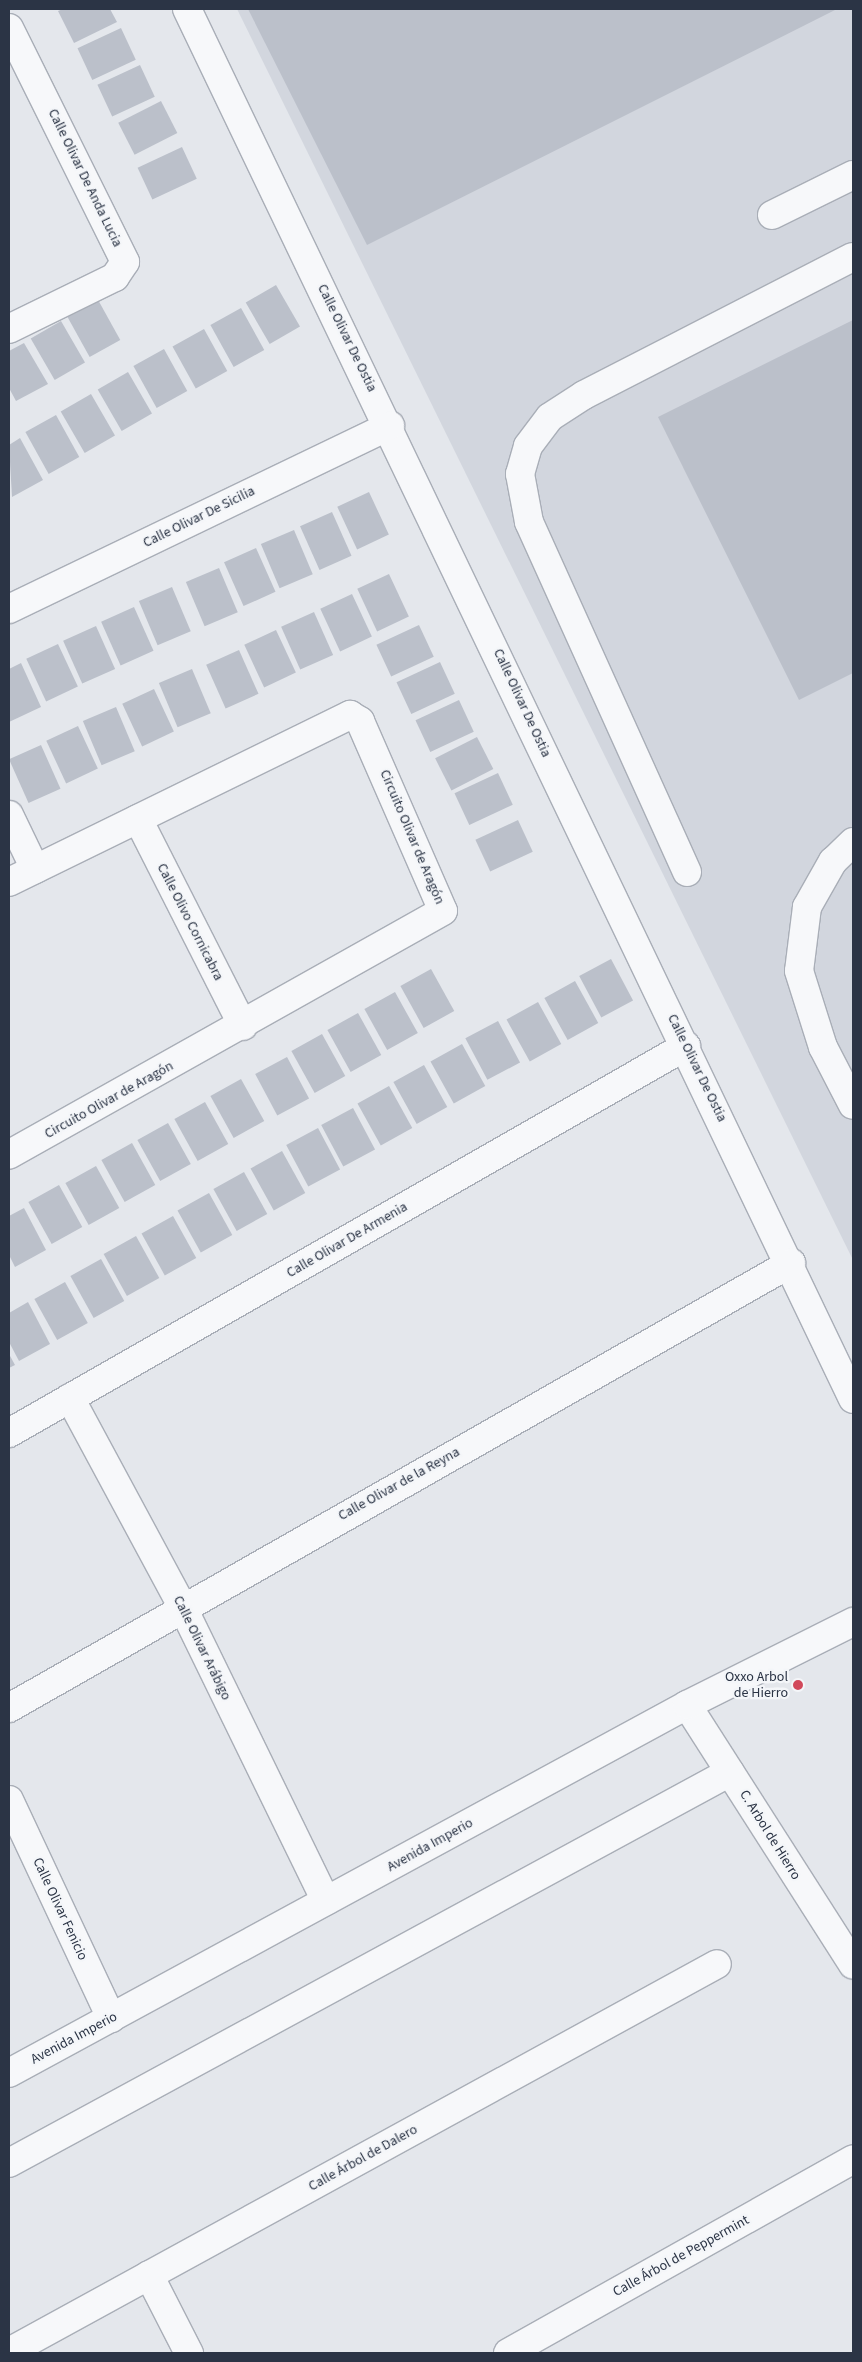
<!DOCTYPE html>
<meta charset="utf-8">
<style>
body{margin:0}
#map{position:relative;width:862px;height:2362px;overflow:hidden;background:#e4e7ec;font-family:"Source Sans 3",sans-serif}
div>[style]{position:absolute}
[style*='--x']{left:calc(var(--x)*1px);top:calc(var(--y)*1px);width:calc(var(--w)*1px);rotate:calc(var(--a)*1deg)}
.built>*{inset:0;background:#d2d6de}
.building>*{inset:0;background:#bbc0ca;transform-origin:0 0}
.roads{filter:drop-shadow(1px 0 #a9aeb7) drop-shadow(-1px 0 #a9aeb7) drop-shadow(0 1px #a9aeb7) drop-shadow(0 -1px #a9aeb7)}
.minor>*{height:28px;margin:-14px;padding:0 14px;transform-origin:14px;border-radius:14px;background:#f7f8fa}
.dots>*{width:14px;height:14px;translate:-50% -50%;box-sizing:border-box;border:2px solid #f4f6f9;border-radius:50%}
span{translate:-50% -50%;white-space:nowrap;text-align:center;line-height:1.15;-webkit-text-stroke:4.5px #f4f6f9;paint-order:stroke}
.street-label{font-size:14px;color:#2b3445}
.poi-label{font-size:14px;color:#2b3445}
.right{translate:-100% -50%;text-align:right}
.frame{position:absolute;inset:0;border:10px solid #2b3445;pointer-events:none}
</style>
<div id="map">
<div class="built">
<div style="clip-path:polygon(237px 9px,853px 9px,853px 1260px)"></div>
</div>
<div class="building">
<div style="clip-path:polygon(63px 9px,110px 9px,117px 22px,74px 43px,58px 11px)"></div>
<div style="clip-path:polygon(248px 9px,837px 9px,367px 245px)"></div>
<div style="left:121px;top:28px;width:35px;height:48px;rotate:65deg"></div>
<div style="left:140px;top:65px;width:35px;height:47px;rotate:65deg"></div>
<div style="left:161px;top:101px;width:36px;height:48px;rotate:63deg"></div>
<div style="left:182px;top:147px;width:35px;height:49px;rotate:65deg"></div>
<div style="left:276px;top:285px;width:48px;height:35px;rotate:60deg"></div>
<div style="left:97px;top:298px;width:48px;height:35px;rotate:61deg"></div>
<div style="left:241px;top:308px;width:48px;height:35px;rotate:61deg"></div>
<div style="clip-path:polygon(853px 320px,853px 673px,799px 700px,658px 417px)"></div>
<div style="left:61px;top:321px;width:48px;height:35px;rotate:60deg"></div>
<div style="left:204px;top:329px;width:48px;height:36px;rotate:61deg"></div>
<div style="clip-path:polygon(24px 343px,48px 384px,16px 401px,9px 388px,9px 351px)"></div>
<div style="left:164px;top:349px;width:48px;height:35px;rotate:61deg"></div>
<div style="left:128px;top:372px;width:48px;height:35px;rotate:60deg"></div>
<div style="left:91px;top:394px;width:48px;height:35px;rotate:60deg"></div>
<div style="left:56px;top:415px;width:48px;height:35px;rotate:61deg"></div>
<div style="clip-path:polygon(20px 438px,43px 480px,12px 497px,9px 445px)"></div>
<div style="left:369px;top:492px;width:47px;height:35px;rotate:65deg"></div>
<div style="left:332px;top:512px;width:48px;height:35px;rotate:66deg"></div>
<div style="left:294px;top:530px;width:48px;height:36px;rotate:67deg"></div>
<div style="left:256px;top:548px;width:48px;height:35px;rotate:66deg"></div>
<div style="left:219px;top:568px;width:48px;height:36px;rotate:67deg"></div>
<div style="left:389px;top:574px;width:47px;height:35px;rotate:65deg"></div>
<div style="left:172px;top:587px;width:48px;height:36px;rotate:67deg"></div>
<div style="left:352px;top:594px;width:47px;height:35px;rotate:65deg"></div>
<div style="left:134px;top:607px;width:48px;height:36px;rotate:66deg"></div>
<div style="left:314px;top:612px;width:47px;height:36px;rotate:66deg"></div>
<div style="left:419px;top:625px;width:35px;height:47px;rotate:65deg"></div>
<div style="left:96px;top:626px;width:47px;height:36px;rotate:66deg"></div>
<div style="left:276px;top:630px;width:47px;height:35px;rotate:65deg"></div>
<div style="left:58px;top:644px;width:47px;height:35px;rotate:65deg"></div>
<div style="left:239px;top:650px;width:48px;height:36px;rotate:66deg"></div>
<div style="left:440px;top:662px;width:35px;height:48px;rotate:65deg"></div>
<div style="clip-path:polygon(21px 663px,41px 707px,9px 722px,9px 669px)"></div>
<div style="left:192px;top:669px;width:48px;height:36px;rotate:67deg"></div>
<div style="left:154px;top:689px;width:47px;height:35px;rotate:65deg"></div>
<div style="left:459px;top:700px;width:35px;height:48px;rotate:65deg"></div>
<div style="left:116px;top:707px;width:48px;height:36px;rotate:67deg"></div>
<div style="left:78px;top:726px;width:47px;height:35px;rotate:65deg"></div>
<div style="left:477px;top:737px;width:36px;height:47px;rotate:63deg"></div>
<div style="left:41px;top:745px;width:48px;height:35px;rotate:66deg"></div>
<div style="left:498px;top:773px;width:35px;height:48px;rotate:65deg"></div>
<div style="left:518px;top:820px;width:35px;height:47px;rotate:65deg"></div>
<div style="left:611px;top:959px;width:47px;height:36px;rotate:62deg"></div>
<div style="left:431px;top:969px;width:48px;height:35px;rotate:61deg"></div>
<div style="left:575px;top:981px;width:48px;height:35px;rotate:61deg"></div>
<div style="left:395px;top:992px;width:47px;height:35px;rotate:61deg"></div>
<div style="left:538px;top:1002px;width:48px;height:36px;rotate:61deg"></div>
<div style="left:358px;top:1013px;width:48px;height:35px;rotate:61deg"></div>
<div style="left:498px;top:1021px;width:47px;height:37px;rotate:62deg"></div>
<div style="left:322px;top:1034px;width:48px;height:35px;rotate:61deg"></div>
<div style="left:462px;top:1044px;width:48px;height:36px;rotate:61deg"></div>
<div style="left:287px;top:1057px;width:47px;height:36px;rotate:62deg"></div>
<div style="left:424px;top:1065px;width:48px;height:35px;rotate:61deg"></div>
<div style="left:241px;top:1079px;width:48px;height:35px;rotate:61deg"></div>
<div style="left:389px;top:1086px;width:48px;height:36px;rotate:61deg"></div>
<div style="left:205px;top:1102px;width:48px;height:35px;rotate:61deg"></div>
<div style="left:353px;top:1108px;width:47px;height:36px;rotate:62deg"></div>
<div style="left:168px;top:1123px;width:47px;height:35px;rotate:61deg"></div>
<div style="left:318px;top:1128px;width:47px;height:36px;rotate:62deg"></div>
<div style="left:132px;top:1143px;width:48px;height:35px;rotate:61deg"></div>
<div style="left:282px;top:1151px;width:48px;height:36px;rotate:61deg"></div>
<div style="left:96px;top:1166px;width:48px;height:35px;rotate:61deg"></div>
<div style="left:244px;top:1172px;width:48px;height:35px;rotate:61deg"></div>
<div style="left:59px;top:1185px;width:48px;height:35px;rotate:61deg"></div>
<div style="left:209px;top:1193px;width:48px;height:36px;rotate:61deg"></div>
<div style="clip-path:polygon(24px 1208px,46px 1250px,15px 1267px,9px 1255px,9px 1216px)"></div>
<div style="left:173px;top:1216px;width:48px;height:36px;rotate:61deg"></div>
<div style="left:136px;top:1236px;width:48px;height:37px;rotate:61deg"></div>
<div style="left:101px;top:1259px;width:48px;height:35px;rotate:61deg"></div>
<div style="left:65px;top:1282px;width:47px;height:35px;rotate:61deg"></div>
<div style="clip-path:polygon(28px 1302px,50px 1344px,19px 1361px,9px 1342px,9px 1313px)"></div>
<div style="clip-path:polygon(9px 1354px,15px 1365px,9px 1368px)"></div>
</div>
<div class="roads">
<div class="minor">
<div style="--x:187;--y:9;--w:1541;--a:64.4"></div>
<div style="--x:9;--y:28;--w:261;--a:63.6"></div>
<div style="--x:125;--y:262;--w:18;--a:124"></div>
<div style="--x:115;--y:277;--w:118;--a:153.9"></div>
<div style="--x:772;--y:215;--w:90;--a:-26.3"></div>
<div style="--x:9;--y:609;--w:423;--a:-25.7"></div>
<div style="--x:9;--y:815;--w:60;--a:64.3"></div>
<div style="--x:138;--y:819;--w:232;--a:63.1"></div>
<div style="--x:853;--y:842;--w:28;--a:136"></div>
<div style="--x:833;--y:861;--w:53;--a:119.5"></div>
<div style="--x:807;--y:907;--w:64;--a:97.1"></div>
<div style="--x:799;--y:971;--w:80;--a:72.5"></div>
<div style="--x:823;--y:1047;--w:65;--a:62.7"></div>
<div style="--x:687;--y:872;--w:384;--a:-114.3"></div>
<div style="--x:529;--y:522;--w:49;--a:-100.6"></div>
<div style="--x:520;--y:474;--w:29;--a:-74"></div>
<div style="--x:528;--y:446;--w:36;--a:-53"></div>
<div style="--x:550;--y:417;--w:40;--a:-32.9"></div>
<div style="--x:584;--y:395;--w:302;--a:-27.2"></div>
<div style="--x:9;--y:882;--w:380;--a:-26.1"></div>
<div style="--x:350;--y:715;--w:12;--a:31"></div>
<div style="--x:360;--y:721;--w:207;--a:66.4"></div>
<div style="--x:443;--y:911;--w:498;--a:150.7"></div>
<div style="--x:70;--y:1398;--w:236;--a:61.7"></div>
<div style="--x:182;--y:1606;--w:328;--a:64"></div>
<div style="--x:9;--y:1433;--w:780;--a:-29.75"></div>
<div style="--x:687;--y:1705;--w:308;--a:57.4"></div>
<div style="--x:9;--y:1708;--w:900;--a:-29.64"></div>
<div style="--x:9;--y:1800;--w:241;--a:64.9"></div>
<div style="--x:9;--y:2073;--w:771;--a:-28.49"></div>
<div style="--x:687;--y:1705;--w:186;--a:-26.6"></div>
<div style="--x:9;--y:2163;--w:820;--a:-28.47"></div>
<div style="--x:149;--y:2275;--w:88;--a:62.9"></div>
<div style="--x:9;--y:2352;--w:807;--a:-28.72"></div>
<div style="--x:508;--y:2353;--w:396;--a:-29.3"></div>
</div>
</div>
<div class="dots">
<div style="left:798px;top:1685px;background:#d1495b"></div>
</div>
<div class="street-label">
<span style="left:85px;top:178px;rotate:64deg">Calle Olivar De Anda Lucia</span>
<span style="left:347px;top:338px;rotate:64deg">Calle Olivar De Ostia</span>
<span style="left:199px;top:517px;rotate:-26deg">Calle Olivar De Sicilia</span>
<span style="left:522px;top:703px;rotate:65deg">Calle Olivar De Ostia</span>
<span style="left:412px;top:837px;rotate:67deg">Circuito Olivar de Aragón</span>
<span style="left:190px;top:922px;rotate:63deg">Calle Olivo Cornicabra</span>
<span style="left:697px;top:1068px;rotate:64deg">Calle Olivar De Ostia</span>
<span style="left:109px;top:1100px;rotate:-29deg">Circuito Olivar de Aragón</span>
<span style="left:347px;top:1240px;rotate:-30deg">Calle Olivar De Armenia</span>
<span style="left:399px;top:1484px;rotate:-29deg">Calle Olivar de la Reyna</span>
<span style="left:202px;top:1648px;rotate:64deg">Calle Olivar Arábigo</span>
<span style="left:770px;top:1835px;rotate:58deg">C. Arbol de Hierro</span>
<span style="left:430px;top:1845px;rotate:-29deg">Avenida Imperio</span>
<span style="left:60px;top:1909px;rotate:65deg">Calle Olivar Fenicio</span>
<span style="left:74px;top:2038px;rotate:-28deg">Avenida Imperio</span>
<span style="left:363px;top:2158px;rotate:-29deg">Calle Árbol de Dalero</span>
<span style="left:681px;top:2256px;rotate:-29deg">Calle Árbol de Peppermint</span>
</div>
<div class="poi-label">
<span class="right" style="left:788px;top:1685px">Oxxo Arbol<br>de Hierro</span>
</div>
<div class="frame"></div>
</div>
